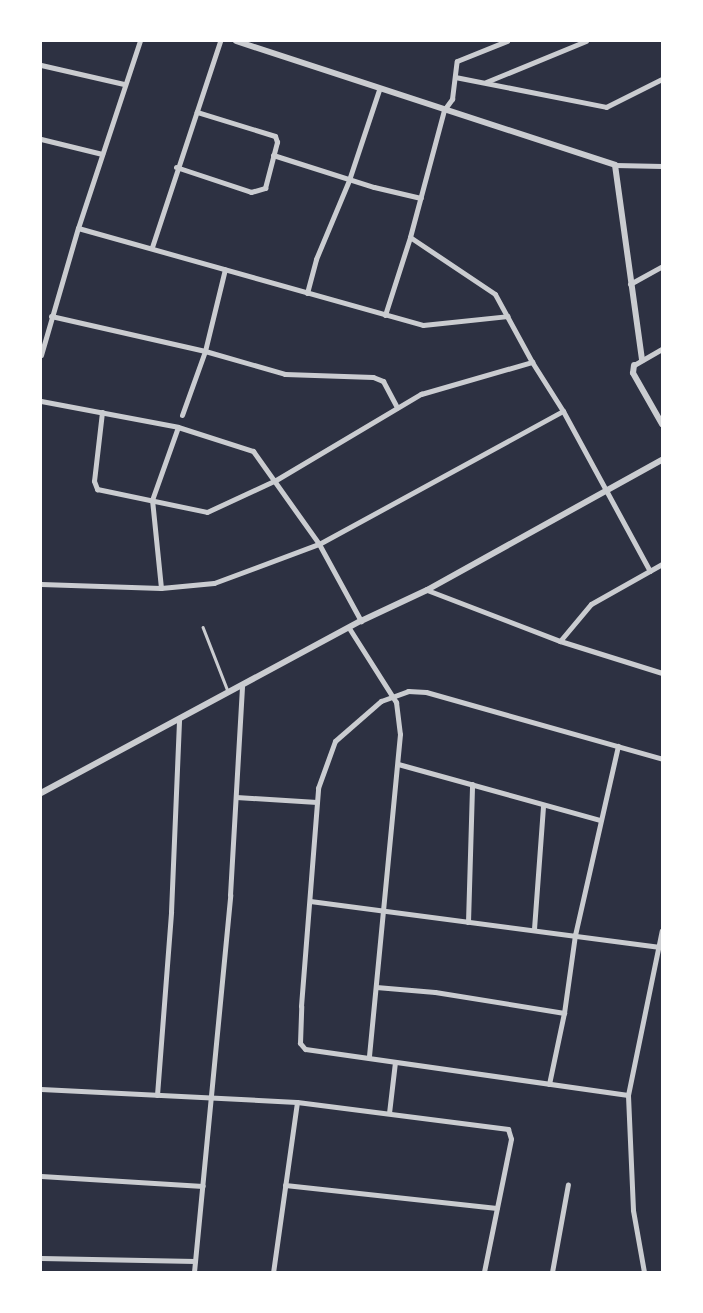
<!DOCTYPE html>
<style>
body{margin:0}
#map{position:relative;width:703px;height:1313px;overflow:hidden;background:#2d3142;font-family:Lato,sans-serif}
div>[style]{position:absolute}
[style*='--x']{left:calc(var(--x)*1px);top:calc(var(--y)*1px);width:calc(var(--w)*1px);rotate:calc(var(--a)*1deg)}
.service>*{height:2.5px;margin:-1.25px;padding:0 1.25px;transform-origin:1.25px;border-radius:1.25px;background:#caccd0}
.minor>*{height:5px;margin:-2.5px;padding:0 2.5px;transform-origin:2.5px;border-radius:2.5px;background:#caccd0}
.tertiary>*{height:6px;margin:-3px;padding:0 3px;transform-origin:3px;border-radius:3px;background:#caccd0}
span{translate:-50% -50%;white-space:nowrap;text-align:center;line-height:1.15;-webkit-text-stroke:4.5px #fff;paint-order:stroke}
.frame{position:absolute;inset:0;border:42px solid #fff;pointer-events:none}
</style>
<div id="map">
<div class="service">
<div style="--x:203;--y:627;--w:69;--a:68.7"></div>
</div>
<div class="minor">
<div style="--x:41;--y:65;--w:85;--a:12.9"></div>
<div style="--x:455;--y:77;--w:154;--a:11.2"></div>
<div style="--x:606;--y:107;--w:63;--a:-26.6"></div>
<div style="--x:486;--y:82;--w:108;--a:-22.3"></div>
<div style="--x:41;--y:139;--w:63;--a:13.8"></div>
<div style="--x:273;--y:155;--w:106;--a:17.6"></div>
<div style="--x:374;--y:187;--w:48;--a:13.2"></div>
<div style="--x:615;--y:165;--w:47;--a:1.2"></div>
<div style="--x:176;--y:167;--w:79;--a:18.4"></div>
<div style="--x:251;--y:192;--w:15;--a:-16"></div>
<div style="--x:265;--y:188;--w:48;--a:-75.4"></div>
<div style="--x:277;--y:142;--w:6;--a:-108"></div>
<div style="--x:275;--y:136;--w:82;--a:-162.9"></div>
<div style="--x:78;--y:228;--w:358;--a:15.7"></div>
<div style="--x:423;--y:325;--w:85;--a:-6"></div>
<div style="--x:152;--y:247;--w:217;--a:-71.7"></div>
<div style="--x:630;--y:284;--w:37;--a:-29"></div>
<div style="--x:307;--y:293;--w:35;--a:-75"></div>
<div style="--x:316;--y:259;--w:86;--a:-67.3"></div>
<div style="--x:349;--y:180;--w:95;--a:-71.6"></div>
<div style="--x:385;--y:315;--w:82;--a:-72.2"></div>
<div style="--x:51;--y:316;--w:158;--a:12.8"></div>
<div style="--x:205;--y:351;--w:83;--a:16"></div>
<div style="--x:285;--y:374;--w:88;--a:2"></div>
<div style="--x:373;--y:377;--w:11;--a:22"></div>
<div style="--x:383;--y:381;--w:30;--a:62"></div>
<div style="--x:41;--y:355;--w:132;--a:-73.8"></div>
<div style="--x:78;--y:228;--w:197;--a:-71.7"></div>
<div style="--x:634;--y:365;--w:32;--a:-30"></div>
<div style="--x:41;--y:401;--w:139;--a:10.7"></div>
<div style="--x:178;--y:427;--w:79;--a:17.7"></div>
<div style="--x:253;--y:451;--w:114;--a:54.6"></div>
<div style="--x:319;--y:544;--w:88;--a:61.4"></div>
<div style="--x:563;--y:411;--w:182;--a:61.5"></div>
<div style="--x:102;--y:412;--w:69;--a:96.6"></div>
<div style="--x:94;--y:481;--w:9;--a:69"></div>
<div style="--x:97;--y:489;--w:112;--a:11.8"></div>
<div style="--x:207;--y:512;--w:76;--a:-24.9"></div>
<div style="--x:276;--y:480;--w:169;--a:-30.7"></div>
<div style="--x:421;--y:394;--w:116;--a:-16.1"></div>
<div style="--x:182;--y:415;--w:68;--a:-70.2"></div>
<div style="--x:205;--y:351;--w:84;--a:-76.3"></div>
<div style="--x:41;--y:584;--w:120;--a:1.9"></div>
<div style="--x:161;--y:588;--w:53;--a:-5.4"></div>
<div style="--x:214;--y:583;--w:112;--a:-20.4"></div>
<div style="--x:319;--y:544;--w:278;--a:-28.6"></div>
<div style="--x:563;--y:411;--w:58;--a:-122.3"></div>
<div style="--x:532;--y:362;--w:77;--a:-118.6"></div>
<div style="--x:495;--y:294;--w:102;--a:-146.2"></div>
<div style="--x:410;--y:237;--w:131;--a:-75"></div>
<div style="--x:444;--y:110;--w:14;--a:-54"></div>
<div style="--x:452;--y:99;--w:38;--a:-83"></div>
<div style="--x:457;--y:61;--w:54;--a:-21.8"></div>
<div style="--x:161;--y:588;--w:88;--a:-95.8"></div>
<div style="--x:152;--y:500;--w:77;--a:-70.4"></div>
<div style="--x:427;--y:590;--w:142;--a:21"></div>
<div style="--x:560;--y:641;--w:107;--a:17.4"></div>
<div style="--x:349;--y:628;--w:88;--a:57.6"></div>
<div style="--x:396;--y:702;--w:32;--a:83"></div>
<div style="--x:400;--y:734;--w:325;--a:95.5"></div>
<div style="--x:560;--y:641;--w:48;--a:-50"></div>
<div style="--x:591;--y:604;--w:81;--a:-29.4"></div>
<div style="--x:398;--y:764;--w:210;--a:15.5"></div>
<div style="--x:236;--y:797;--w:81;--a:3.5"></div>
<div style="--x:310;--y:901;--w:351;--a:7.5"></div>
<div style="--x:468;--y:922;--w:138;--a:-88.3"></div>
<div style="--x:534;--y:929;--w:124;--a:-85.8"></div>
<div style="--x:376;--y:987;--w:59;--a:4.8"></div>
<div style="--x:435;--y:992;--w:131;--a:9.2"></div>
<div style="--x:549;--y:1084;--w:73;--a:-78.1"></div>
<div style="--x:564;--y:1013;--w:79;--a:-82"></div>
<div style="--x:575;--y:935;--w:194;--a:-77.2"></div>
<div style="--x:41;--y:1089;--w:256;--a:2.9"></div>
<div style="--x:297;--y:1102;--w:172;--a:98"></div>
<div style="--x:157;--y:1095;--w:184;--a:-85.6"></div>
<div style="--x:171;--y:912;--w:192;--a:-87.6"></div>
<div style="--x:628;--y:1095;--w:326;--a:-171.9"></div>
<div style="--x:305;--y:1049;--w:8;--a:-130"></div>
<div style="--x:300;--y:1043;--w:37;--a:-88"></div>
<div style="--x:301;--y:1006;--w:219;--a:-85.5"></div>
<div style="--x:318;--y:788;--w:50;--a:-70.1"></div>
<div style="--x:335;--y:741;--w:61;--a:-41"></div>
<div style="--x:381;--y:701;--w:29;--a:-20"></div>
<div style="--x:408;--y:691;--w:18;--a:3"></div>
<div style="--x:426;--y:692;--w:245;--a:15.8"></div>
<div style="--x:297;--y:1102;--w:213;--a:7.3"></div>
<div style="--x:508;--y:1129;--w:10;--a:73"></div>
<div style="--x:511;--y:1139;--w:136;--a:101.5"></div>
<div style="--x:389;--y:1113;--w:51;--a:-83.3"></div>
<div style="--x:41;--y:1176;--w:162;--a:3.5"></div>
<div style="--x:285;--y:1185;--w:213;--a:6.2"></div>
<div style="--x:41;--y:1258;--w:154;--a:1.1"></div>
<div style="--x:194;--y:1272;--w:379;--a:-84.5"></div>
<div style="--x:230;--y:895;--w:209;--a:-86.7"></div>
<div style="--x:552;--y:1272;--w:89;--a:-79.7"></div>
<div style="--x:644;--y:1272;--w:63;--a:-100.1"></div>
<div style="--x:633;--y:1210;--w:115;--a:-92.5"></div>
<div style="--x:628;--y:1095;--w:168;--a:-78.4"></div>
</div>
<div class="tertiary">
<div style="--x:236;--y:41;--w:399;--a:18.1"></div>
<div style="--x:615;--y:165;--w:197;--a:82.1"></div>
<div style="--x:634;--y:365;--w:8;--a:97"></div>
<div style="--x:633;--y:373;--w:59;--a:60.4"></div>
<div style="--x:41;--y:793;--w:363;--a:-28.3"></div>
<div style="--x:361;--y:621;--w:73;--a:-25.2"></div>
<div style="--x:427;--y:590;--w:269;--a:-29"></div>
</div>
<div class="frame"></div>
</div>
